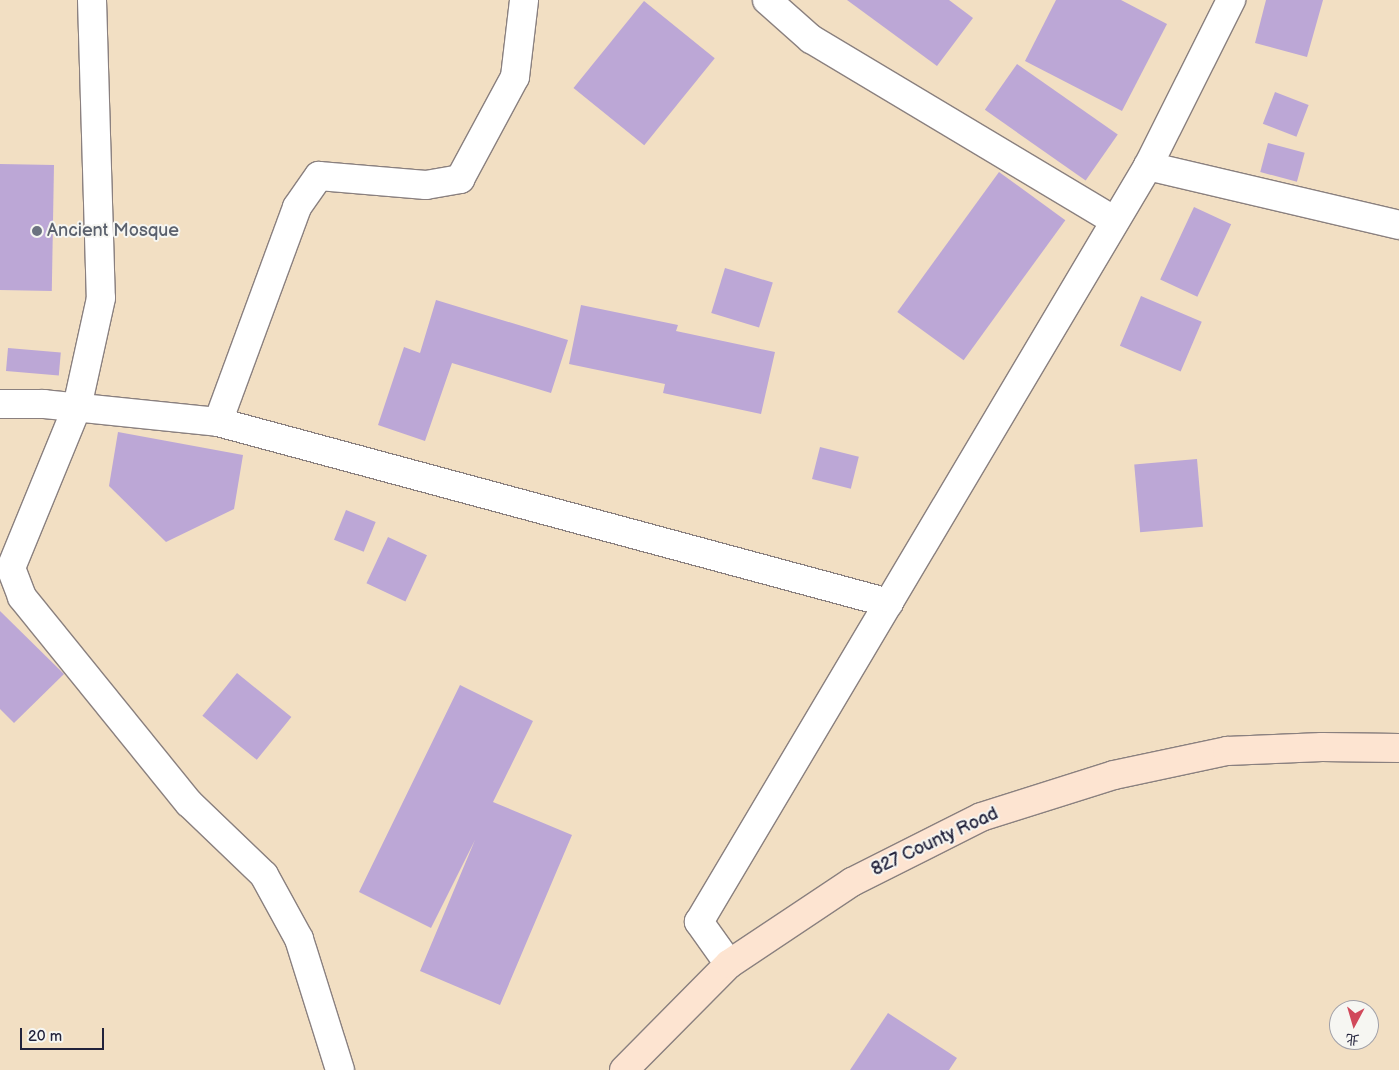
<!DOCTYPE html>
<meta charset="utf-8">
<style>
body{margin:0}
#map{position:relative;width:1399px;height:1070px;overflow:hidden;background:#f2dfc3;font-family:"Balsamiq Sans","LXGW WenKai TC",sans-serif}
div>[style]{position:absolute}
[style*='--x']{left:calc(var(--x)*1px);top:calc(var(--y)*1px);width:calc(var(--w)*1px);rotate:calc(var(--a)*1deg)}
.building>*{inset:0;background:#bca7d6;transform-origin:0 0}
.roads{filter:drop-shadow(1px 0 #8a807f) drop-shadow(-1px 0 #8a807f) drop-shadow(0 1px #8a807f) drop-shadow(0 -1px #8a807f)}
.minor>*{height:28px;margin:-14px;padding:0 14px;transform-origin:14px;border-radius:14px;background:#fff}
.secondary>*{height:28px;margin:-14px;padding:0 14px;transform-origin:14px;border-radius:14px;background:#fde4d1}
.dots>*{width:14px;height:14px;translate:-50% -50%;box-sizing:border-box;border:2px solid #f6f6f2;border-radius:50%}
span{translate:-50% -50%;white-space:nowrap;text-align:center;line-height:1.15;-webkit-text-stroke:4px #f6f6f2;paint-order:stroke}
.worship-label{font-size:18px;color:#5b616d}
.left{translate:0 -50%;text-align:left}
.street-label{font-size:18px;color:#22223b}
.north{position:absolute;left:1329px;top:1000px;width:50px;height:50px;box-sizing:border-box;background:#f6f6f2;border:1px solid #a1a1a9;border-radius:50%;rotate:186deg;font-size:14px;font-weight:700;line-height:20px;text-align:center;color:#22223b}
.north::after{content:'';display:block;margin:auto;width:18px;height:22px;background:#d1495b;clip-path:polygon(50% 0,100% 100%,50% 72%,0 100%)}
.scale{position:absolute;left:20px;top:1028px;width:84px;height:22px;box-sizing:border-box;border:2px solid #22223b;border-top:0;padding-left:6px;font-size:15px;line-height:18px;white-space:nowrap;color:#22223b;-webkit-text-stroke:4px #f6f6f2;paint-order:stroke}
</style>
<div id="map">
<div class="building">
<div style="clip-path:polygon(847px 0,949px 0,973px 18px,937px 66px)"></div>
<div style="clip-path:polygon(1056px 0,1121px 0,1167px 24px,1122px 111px,1025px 61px)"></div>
<div style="clip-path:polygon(1266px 0,1323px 0,1307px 57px,1255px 43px)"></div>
<div style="left:644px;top:1px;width:91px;height:112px;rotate:39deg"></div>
<div style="left:1017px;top:64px;width:123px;height:56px;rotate:35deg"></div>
<div style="left:1275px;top:92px;width:36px;height:34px;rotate:21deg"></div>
<div style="left:1268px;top:143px;width:38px;height:30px;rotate:15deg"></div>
<div style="left:0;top:164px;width:54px;height:126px;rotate:1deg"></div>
<div style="left:999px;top:172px;width:82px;height:173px;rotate:36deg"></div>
<div style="left:1194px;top:207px;width:41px;height:80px;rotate:25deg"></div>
<div style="left:725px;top:268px;width:50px;height:47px;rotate:17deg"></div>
<div style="left:1141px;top:296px;width:66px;height:54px;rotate:23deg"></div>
<div style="clip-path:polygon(436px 300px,568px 340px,551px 393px,452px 363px,425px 441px,378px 425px,404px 347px,420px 353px)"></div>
<div style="clip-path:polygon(581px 305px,678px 325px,676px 331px,775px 352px,761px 414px,663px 393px,665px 384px,569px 364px)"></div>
<div style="left:8px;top:348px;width:53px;height:23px;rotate:5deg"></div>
<div style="clip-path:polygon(118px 432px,243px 455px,234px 509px,166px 542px,109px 486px)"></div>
<div style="left:820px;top:447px;width:40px;height:33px;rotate:14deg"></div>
<div style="left:1197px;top:459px;width:68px;height:63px;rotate:85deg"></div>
<div style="left:346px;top:510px;width:32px;height:32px;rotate:22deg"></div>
<div style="left:388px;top:537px;width:43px;height:51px;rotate:25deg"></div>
<div style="clip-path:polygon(0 611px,64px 674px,14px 723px,0 709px)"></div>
<div style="left:237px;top:673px;width:70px;height:55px;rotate:39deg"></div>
<div style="clip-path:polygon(460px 685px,533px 721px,493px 802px,572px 835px,500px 1005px,420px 971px,475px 840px,431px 928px,359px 892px)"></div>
<div style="clip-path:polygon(888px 1013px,957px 1058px,949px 1070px,850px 1070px)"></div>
</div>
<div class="roads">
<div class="minor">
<div style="--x:92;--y:0;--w:298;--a:88.3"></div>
<div style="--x:101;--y:298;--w:112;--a:102.4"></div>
<div style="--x:77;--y:407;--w:174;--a:112.3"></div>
<div style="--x:11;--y:568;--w:31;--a:69"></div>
<div style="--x:22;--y:597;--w:265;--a:51"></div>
<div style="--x:189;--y:803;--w:104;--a:43.8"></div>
<div style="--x:264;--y:875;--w:73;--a:61.3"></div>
<div style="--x:299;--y:939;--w:137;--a:72.6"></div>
<div style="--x:767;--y:0;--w:59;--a:41.6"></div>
<div style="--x:811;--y:39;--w:354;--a:30.9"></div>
<div style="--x:1148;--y:166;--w:258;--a:13.2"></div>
<div style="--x:0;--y:404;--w:44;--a:0"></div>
<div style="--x:44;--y:404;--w:175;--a:5.9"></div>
<div style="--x:218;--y:422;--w:695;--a:15.1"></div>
<div style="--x:218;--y:422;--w:229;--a:-69.8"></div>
<div style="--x:297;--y:207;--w:38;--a:-55"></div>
<div style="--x:319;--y:176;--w:107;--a:4.8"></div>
<div style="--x:426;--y:185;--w:35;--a:-10"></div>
<div style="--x:460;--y:179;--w:116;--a:-61.7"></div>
<div style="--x:515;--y:77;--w:78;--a:-83.3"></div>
<div style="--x:729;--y:964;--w:52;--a:-125.5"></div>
<div style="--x:699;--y:922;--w:879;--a:-59.29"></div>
<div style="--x:1148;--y:166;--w:186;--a:-63.4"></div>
</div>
<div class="secondary">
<div style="--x:624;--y:1070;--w:149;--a:-45.3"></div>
<div style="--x:729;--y:964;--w:148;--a:-33.7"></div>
<div style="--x:852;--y:882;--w:144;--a:-26.7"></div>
<div style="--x:981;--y:817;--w:139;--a:-17.5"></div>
<div style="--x:1114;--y:775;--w:116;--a:-12"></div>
<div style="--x:1227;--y:751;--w:95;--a:-2.4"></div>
<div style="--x:1322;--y:747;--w:77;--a:0.7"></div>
</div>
</div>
<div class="dots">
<div style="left:37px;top:231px;background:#6b7280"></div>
</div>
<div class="worship-label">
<span class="left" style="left:47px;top:231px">Ancient Mosque</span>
</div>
<div class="street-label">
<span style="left:935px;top:842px;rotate:-25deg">827 County Road</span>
</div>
<div class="north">北</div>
<div class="scale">20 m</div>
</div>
